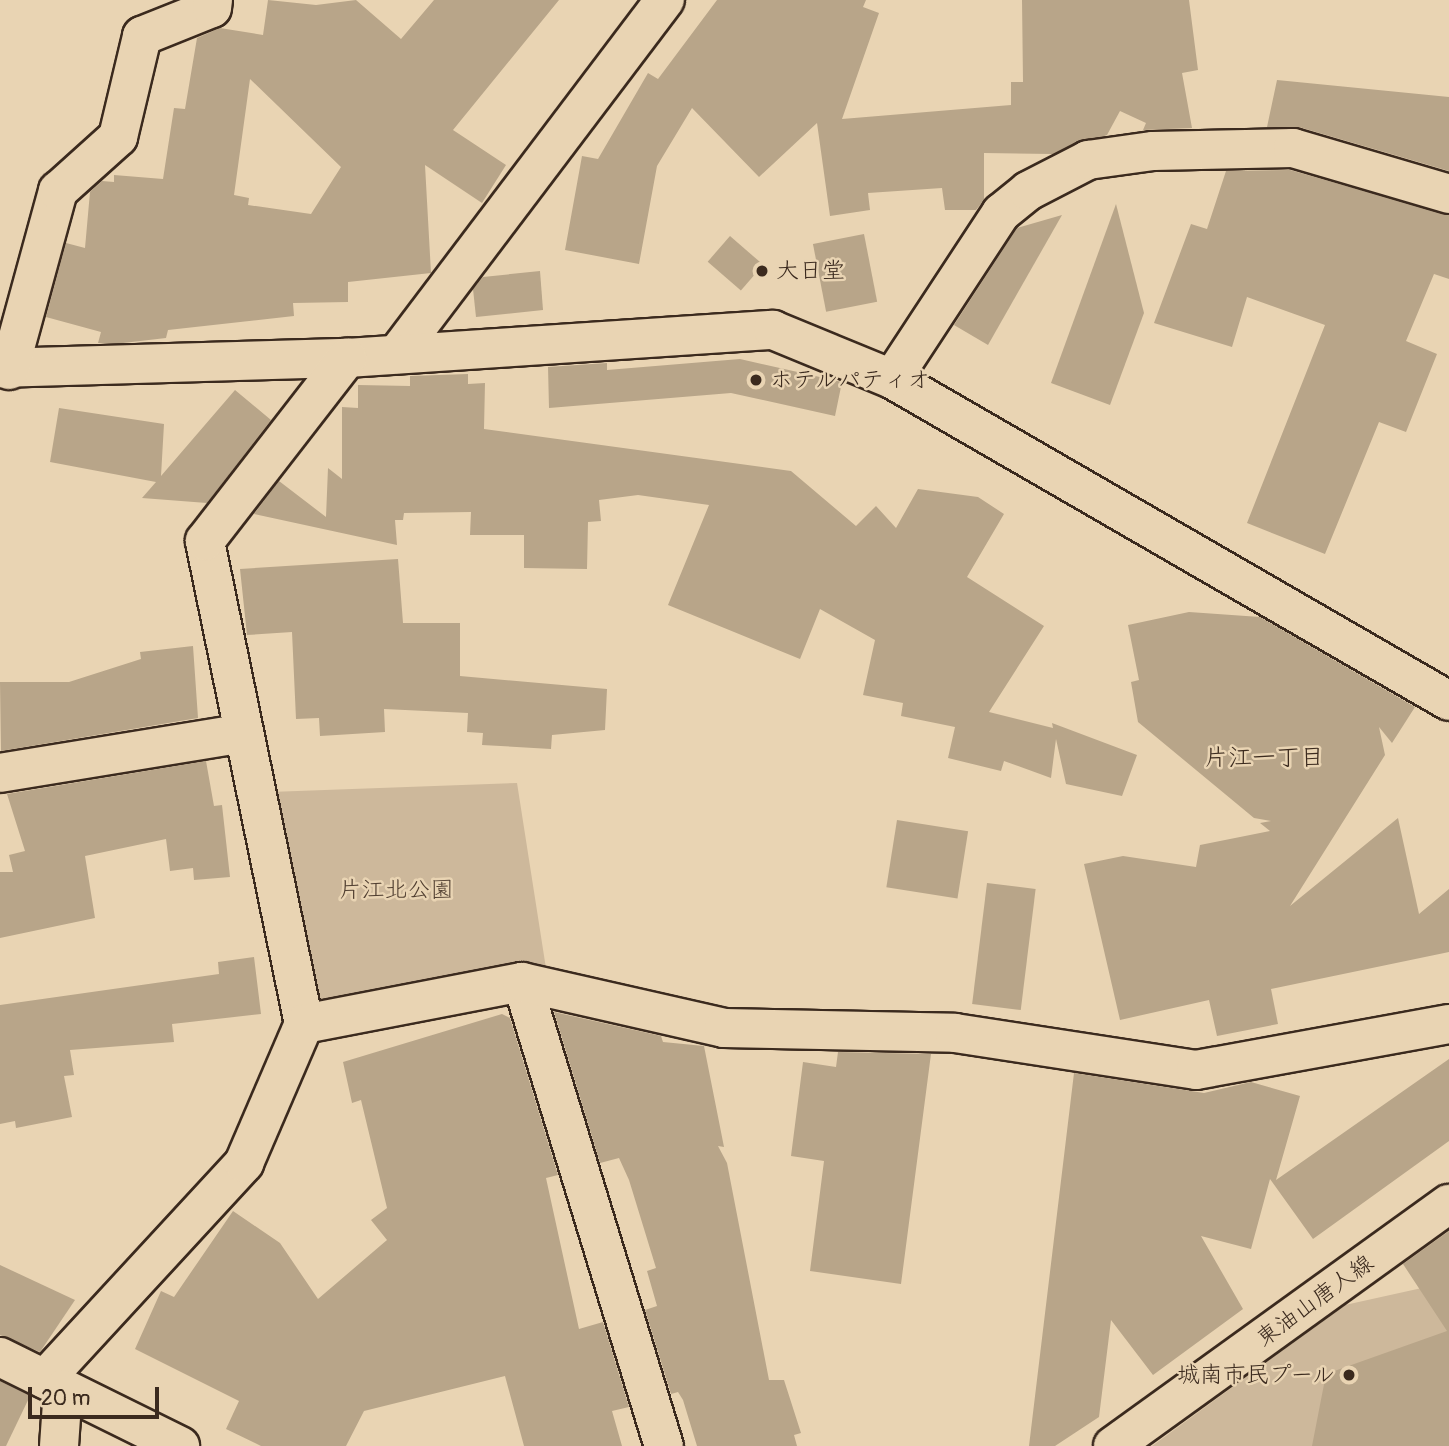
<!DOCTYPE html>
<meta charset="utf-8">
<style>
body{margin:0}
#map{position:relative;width:1449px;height:1446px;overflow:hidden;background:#e9d4b3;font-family:Pangolin,"Klee One",sans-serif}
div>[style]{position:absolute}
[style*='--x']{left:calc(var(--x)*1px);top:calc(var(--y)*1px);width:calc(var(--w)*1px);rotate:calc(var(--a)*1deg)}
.green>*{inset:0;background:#cdb89b}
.building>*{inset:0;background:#b8a589;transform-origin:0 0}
.roads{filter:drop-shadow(2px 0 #3b2a1e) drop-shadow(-2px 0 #3b2a1e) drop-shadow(0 2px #3b2a1e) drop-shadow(0 -2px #3b2a1e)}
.minor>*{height:38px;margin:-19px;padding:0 19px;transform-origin:19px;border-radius:19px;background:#e9d4b3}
.major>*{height:38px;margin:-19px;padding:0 19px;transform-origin:19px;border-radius:19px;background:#e9d4b3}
.dots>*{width:19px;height:19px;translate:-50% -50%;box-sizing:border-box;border:4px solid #e9d4b3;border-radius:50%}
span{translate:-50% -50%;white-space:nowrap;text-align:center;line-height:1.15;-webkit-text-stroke:5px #e9d4b3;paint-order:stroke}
.poi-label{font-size:23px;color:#3b2a1e}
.left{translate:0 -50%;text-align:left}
.right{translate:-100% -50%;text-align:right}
.park-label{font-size:23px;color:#513f31}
.street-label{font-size:23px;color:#3b2a1e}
.neighbourhood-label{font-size:24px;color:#3b2a1e}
.scale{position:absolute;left:28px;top:1387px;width:131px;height:32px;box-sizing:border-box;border:4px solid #3b2a1e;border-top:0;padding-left:9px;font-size:21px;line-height:24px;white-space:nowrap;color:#3b2a1e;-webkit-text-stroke:5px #e9d4b3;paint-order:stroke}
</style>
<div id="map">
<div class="green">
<div style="clip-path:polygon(517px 783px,547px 975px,310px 1006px,270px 792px)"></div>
<div style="clip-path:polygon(1449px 1282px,1449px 1446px,1152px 1446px,1345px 1305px)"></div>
</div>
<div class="building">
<div style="clip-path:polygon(evenodd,268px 0,316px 5px,356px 0,401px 39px,434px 0,559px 0,453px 130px,506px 165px,482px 203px,425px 165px,431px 273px,348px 282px,348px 302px,293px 303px,294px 316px,168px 330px,166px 338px,123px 343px,98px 343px,101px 332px,46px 317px,66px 243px,85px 248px,90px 192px,102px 181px,114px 182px,114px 175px,163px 179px,174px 108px,185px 109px,197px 38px,220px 28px,263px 35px,268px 0,250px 79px,341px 167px,311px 214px,248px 205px,249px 198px,234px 195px,250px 79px)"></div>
<div style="clip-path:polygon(717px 0,866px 0,863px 7px,879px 13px,842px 119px,1011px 105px,1011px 82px,1023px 82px,1022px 0,1189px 0,1198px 70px,1182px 73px,1192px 128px,1143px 130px,1146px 123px,1120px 111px,1107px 135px,1053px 154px,984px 153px,984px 200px,976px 210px,945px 210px,942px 188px,868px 193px,870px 210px,830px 216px,817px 123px,759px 177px,692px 108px,657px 166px,639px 264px,565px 250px,582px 156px,598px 159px,648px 73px,658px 79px)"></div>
<div style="clip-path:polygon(1277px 80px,1449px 97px,1449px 171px,1299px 127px,1267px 127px)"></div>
<div style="clip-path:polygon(1290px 170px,1449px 215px,1449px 279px,1434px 274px,1406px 341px,1437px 354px,1406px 432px,1379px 422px,1325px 554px,1247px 523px,1325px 325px,1247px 297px,1232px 347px,1154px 323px,1191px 224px,1207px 229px,1226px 171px)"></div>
<div style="clip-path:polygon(1116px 204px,1144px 313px,1110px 405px,1051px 383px)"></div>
<div style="clip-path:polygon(1062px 215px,988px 345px,954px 325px,1017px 228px)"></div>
<div style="left:864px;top:234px;width:69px;height:52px;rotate:79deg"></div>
<div style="left:730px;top:236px;width:44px;height:34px;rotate:41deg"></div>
<div style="clip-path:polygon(540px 271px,543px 310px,476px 317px,473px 289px,483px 277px)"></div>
<div style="clip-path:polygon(740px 359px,842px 382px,835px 416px,731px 393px,549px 408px,548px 367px,607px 363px,607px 370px)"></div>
<div style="clip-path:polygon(468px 374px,468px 384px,485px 383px,484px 429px,791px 471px,856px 526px,876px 506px,896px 528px,918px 489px,978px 497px,1004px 514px,967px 577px,1044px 626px,989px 712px,1053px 728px,1052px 723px,1137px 755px,1122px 796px,1066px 784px,1056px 739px,1051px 778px,1004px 761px,1001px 771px,948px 758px,955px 727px,901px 716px,903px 703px,863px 695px,875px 640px,820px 609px,800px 659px,668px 605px,709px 505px,638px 495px,599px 500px,601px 521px,588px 522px,587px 569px,524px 568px,524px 535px,470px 535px,471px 512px,404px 513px,403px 520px,395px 520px,397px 545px,254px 514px,279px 481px,326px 517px,328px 468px,342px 479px,342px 407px,358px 408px,358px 385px,410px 386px,410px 376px)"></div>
<div style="clip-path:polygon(235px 390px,271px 420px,207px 503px,142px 498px,156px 482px,50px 462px,59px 408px,164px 424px,161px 476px)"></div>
<div style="clip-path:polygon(398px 559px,403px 623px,460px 623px,460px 676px,607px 689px,605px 730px,552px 735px,551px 749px,482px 745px,483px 733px,467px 732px,468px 713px,384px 709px,385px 732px,320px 736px,319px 718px,296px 719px,292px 632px,247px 635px,240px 569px)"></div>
<div style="clip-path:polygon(1189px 612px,1260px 617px,1415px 707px,1392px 743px,1379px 727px,1385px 755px,1290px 906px,1398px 818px,1419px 914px,1449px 889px,1449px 952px,1271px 989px,1278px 1024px,1217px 1036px,1209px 1000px,1120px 1020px,1084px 864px,1123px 856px,1196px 867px,1200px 845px,1270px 831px,1260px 823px,1271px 821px,1254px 818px,1138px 722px,1131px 682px,1139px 680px,1128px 625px)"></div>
<div style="clip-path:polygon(193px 646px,198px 718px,1px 751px,0 682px,69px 682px,141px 659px,140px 652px)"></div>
<div style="clip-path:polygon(206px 761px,214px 806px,222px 805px,230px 877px,194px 880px,193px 868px,170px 871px,166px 839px,85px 856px,95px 918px,0 938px,0 872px,13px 872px,9px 855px,25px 851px,7px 794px)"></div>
<div style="left:897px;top:820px;width:72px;height:68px;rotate:9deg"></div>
<div style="left:987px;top:883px;width:49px;height:122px;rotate:7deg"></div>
<div style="clip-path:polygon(254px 957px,261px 1014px,172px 1024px,174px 1042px,70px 1050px,74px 1075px,64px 1076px,72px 1117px,16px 1128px,15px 1121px,0 1124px,0 1005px,219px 974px,218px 962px)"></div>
<div style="clip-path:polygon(554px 1012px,661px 1036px,663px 1042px,704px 1046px,724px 1147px,718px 1146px,727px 1163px,769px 1380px,784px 1380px,801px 1433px,794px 1435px,797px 1446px,697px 1446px,683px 1400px,678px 1392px,671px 1394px,645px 1310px,657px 1306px,647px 1271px,656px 1268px,629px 1180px,619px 1158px,600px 1163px)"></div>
<div style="clip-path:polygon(502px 1014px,510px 1018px,558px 1175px,546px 1178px,579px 1329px,603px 1322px,629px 1407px,612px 1411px,622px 1446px,524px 1446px,505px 1376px,364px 1411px,346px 1446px,261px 1446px,226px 1429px,239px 1401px,135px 1349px,161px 1291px,174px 1297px,233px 1211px,280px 1243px,318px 1299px,387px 1240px,371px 1220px,387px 1208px,361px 1100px,352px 1103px,343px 1062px)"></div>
<div style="clip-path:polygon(838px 1052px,931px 1054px,901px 1284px,810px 1271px,824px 1161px,791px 1156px,803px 1062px,836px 1067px)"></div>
<div style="clip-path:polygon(1449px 1059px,1449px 1141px,1313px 1239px,1270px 1179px,1251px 1249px,1201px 1236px,1243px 1309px,1153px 1375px,1111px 1320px,1099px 1417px,1055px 1446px,1029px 1446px,1074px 1073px,1204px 1093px,1251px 1082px,1300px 1096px,1276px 1180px)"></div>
<div style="clip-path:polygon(1449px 1231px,1449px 1446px,1312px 1446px,1326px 1374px,1447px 1331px,1403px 1264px)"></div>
<div style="clip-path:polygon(0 1265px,75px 1300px,40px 1352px,0 1335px)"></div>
<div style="clip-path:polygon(0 1381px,30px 1396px,6px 1446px,0 1446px)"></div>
</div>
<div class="roads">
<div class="minor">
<div style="--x:397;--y:354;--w:444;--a:-52.9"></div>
<div style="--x:0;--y:368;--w:347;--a:-1.7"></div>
<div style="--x:347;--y:358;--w:427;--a:-3.8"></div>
<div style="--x:773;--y:330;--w:129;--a:22.4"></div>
<div style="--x:892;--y:379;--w:643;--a:30.03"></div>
<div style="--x:9;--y:370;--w:186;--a:-74.7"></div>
<div style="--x:58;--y:191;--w:81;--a:-42"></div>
<div style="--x:118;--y:137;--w:104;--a:-76.6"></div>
<div style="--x:142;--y:36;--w:75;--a:-21.8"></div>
<div style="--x:212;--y:8;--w:8;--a:-83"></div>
<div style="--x:892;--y:379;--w:199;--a:-56.7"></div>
<div style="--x:1001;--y:213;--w:35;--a:-39"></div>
<div style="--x:1028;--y:191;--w:68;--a:-27.3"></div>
<div style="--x:1088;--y:160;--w:66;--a:-7.9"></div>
<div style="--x:1153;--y:151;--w:140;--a:-1.2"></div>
<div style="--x:1293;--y:148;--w:163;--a:16.4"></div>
<div style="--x:0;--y:773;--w:246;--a:-9.3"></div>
<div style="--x:522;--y:982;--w:485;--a:73"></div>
<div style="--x:304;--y:1024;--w:493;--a:-101.6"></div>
<div style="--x:205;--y:541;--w:232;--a:-52.2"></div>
<div style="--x:0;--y:1357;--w:201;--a:26.3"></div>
<div style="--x:45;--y:1379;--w:294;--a:-47.3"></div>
<div style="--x:244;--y:1163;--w:151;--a:-66.7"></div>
<div style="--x:304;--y:1024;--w:222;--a:-10.9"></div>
<div style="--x:522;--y:982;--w:207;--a:12.8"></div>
<div style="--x:724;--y:1028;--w:231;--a:1.2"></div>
<div style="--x:955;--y:1033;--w:244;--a:8.7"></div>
<div style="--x:1196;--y:1070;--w:257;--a:-10.3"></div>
<div style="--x:59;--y:1446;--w:57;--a:-86"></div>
</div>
<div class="major">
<div style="--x:1113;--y:1446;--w:414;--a:-35.8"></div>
</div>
</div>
<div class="dots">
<div style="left:762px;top:271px;background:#3b2a1e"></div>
<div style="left:756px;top:380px;background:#3b2a1e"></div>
<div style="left:1349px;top:1375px;background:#3b2a1e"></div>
</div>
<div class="poi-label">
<span class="left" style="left:776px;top:271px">大日堂</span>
<span class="left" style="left:770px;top:380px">ホテルパティオ</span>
<span class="right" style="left:1335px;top:1375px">城南市民プール</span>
</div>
<div class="park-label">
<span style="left:396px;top:890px">片江北公園</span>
</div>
<div class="street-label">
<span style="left:1315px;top:1301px;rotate:-36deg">東油山唐人線</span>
</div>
<div class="neighbourhood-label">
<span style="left:1264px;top:758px">片江一丁目</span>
</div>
<div class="scale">20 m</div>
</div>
